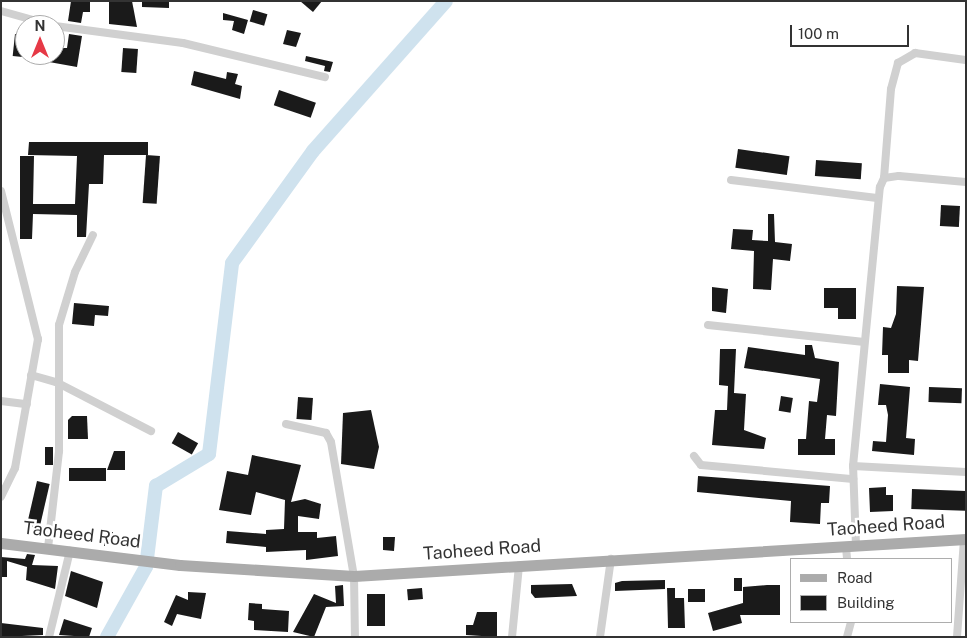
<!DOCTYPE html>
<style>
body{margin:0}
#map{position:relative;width:967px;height:638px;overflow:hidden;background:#fff;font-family:"Public Sans",sans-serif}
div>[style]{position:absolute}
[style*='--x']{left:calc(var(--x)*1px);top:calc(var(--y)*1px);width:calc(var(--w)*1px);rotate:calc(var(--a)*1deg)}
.river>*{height:14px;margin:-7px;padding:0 7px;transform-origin:7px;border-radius:7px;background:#cfe2ee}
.building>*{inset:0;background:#1a1a1a;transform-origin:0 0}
.street>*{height:8px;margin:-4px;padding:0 4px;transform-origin:4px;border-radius:4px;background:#d0d0d0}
.primary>*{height:11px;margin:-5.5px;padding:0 5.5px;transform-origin:5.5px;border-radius:5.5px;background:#ababab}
span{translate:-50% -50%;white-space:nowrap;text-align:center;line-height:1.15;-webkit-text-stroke:5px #fff;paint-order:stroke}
.street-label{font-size:18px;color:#333}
.frame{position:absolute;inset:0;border:2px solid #333;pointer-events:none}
.legend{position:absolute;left:790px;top:558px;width:162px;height:65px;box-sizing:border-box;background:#fff;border:1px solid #adadad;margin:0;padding:6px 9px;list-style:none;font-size:15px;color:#333}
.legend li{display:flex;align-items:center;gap:10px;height:25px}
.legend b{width:25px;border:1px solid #adadad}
.north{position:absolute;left:15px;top:15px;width:50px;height:50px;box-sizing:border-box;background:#fff;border:1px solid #adadad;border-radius:50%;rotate:0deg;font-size:14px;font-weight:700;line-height:20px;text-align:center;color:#333}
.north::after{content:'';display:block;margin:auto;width:18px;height:22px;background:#e63946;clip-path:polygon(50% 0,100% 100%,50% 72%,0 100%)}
.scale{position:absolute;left:790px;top:25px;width:119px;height:22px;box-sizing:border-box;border:2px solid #333;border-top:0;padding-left:6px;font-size:15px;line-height:18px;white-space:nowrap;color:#333;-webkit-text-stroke:4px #fff;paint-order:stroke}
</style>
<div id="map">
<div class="river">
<div style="--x:107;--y:637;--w:80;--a:-60.9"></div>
<div style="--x:146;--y:567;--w:82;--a:-83"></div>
<div style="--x:156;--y:486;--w:62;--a:-31.1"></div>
<div style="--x:209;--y:454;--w:192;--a:-83.1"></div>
<div style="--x:232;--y:263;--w:138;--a:-54.1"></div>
<div style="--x:313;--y:151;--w:200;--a:-48.4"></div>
</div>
<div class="building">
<div style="clip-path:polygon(71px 1px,90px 1px,90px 12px,83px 12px,81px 23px,68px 21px)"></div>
<div style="clip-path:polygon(109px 1px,132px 1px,137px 27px,109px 24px)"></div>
<div style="clip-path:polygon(142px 1px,169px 1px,169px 8px,142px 7px)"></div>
<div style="clip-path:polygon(300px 1px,322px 1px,313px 12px)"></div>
<div style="left:253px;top:10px;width:15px;height:12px;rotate:16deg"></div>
<div style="clip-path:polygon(223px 13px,248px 20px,244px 34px,232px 30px,234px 21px,223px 20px)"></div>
<div style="clip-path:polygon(287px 30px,301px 33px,296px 47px,283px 44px)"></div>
<div style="left:15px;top:34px;width:10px;height:22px;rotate:6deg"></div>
<div style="clip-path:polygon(69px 34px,82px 36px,77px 67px,49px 62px,55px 48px,67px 48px)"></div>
<div style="left:123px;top:48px;width:15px;height:24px;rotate:4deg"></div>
<div style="clip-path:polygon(306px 56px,333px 62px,330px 72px,324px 71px,325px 66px,305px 61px)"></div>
<div style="clip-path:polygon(194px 71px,226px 79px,227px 72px,238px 74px,235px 84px,242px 86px,240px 99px,191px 85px)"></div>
<div style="left:279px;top:90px;width:39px;height:16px;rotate:19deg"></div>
<div style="clip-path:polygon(29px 142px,148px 142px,148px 155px,104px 155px,103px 184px,89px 184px,86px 237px,77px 237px,77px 215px,33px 214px,32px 239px,20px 239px,20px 156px,34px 156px,33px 204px,75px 204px,77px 156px,28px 155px)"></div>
<div style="left:738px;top:149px;width:52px;height:19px;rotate:8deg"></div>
<div style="left:146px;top:155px;width:14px;height:48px;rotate:4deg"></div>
<div style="left:816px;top:160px;width:46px;height:16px;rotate:4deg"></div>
<div style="left:941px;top:205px;width:19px;height:21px;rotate:3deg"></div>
<div style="clip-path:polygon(768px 214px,774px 214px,775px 242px,792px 244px,790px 261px,773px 259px,771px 290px,753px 289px,754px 251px,731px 249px,733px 229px,753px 230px,752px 240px,768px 241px)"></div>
<div style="clip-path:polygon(897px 286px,924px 287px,918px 361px,909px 360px,909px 373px,888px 373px,888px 355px,882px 355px,883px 327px,891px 328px,896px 314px)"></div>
<div style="clip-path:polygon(712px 287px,728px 289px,726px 313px,712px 311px)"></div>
<div style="clip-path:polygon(824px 288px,856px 288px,856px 319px,838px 319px,838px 308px,824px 308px)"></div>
<div style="clip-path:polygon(74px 303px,109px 306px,108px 316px,95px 315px,94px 326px,72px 324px)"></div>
<div style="clip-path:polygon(805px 345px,812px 345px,815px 358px,839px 362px,836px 416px,827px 415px,825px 439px,835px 439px,835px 455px,798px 455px,798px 439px,806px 439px,809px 401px,817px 402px,820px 379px,744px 368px,748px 347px,805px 355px)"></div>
<div style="clip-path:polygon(720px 349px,736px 349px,734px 393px,746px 394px,744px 430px,766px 438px,764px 449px,712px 445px,715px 410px,727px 410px,728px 386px,719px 385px)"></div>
<div style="clip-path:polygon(880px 384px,910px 387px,906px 438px,915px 439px,914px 455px,872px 451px,873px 441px,886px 442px,888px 415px,886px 405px,878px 405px)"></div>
<div style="left:929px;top:387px;width:33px;height:15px;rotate:2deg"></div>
<div style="left:781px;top:396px;width:12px;height:15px;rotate:9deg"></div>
<div style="left:298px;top:397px;width:15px;height:22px;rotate:4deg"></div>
<div style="clip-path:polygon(371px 410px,379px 447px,374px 469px,341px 464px,343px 413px)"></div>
<div style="clip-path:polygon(72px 416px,87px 416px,88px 439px,68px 439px,68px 420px)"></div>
<div style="left:178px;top:432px;width:23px;height:13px;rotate:29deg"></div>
<div style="left:45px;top:447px;width:8px;height:18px"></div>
<div style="clip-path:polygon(114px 451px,125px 451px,125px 470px,107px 470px)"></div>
<div style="clip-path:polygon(252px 455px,301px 465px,291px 502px,305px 499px,321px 504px,319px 519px,298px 516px,298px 532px,317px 532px,317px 538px,336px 536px,338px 556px,306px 560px,306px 550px,266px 552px,266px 547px,226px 543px,227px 531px,266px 534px,266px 530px,284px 529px,285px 500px,256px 492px,251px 515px,219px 510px,227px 471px,248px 475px)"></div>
<div style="left:106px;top:468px;width:13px;height:37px;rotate:90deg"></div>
<div style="clip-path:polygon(698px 476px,830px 486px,829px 503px,821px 503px,820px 524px,790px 522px,791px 501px,697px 492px)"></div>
<div style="left:37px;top:481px;width:13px;height:47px;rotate:13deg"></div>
<div style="clip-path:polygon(886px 487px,886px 495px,893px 495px,893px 511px,870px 512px,869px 488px)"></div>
<div style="left:912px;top:489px;width:54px;height:20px;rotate:2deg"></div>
<div style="left:104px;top:532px;width:9px;height:14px"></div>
<div style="clip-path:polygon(383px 537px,395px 537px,394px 551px,383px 550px)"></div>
<div style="clip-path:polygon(27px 554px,35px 555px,32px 565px,58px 566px,55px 589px,26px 580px,27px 567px,7px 561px,7px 577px,1px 577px,1px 557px,25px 559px)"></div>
<div style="clip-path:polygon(71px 571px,103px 582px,97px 608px,65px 596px)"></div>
<div style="left:734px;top:578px;width:8px;height:13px"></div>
<div style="clip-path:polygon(665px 580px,665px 589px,615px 591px,615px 583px,622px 581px)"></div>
<div style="clip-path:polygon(572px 584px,577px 596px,535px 598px,531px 593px,531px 585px)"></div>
<div style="clip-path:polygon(343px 585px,344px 606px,326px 607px,314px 637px,293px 632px,314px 594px,336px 603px,335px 586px)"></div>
<div style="clip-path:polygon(767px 585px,780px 585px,780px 615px,740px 615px,742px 623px,713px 631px,708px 613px,743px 603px,743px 587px)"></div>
<div style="left:422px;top:588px;width:11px;height:15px;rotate:85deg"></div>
<div style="clip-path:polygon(667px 588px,675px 588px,675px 598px,684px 598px,685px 628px,668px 628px)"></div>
<div style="left:688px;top:589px;width:17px;height:13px"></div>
<div style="clip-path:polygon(188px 592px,206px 593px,201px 619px,177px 614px,172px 626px,164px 622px,176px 595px,188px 600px)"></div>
<div style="left:367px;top:594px;width:18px;height:32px"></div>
<div style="clip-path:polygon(249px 603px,262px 604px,262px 609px,289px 611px,288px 632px,254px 630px,254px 621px,248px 620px)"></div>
<div style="clip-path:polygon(477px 612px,497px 612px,497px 637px,466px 635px,466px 625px,473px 625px)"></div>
<div style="clip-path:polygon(64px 619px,92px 628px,89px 637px,59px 635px)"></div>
<div style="clip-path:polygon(1px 623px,43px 628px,43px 635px,1px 637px)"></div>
</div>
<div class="street">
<div style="--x:1;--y:11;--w:52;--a:15.6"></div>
<div style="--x:55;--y:26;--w:129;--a:7.6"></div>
<div style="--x:183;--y:43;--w:146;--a:13.5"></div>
<div style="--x:884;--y:178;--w:89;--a:-85.5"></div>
<div style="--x:891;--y:89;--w:27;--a:-75"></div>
<div style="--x:898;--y:63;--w:20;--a:-30"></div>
<div style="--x:915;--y:53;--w:51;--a:7.8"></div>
<div style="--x:731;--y:180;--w:147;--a:7"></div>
<div style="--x:1;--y:191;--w:153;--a:76"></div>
<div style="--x:38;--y:339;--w:131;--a:100.1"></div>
<div style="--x:15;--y:468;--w:32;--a:116"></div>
<div style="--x:708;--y:325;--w:157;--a:6.2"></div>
<div style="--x:31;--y:375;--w:26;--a:16"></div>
<div style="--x:56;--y:382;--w:107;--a:27.3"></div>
<div style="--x:1;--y:401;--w:26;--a:7"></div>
<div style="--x:286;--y:424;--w:41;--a:12.7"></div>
<div style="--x:326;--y:433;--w:10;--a:61"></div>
<div style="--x:331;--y:442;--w:136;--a:80.3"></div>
<div style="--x:354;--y:576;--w:61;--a:89.1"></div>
<div style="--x:694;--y:456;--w:11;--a:52"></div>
<div style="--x:701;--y:465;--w:153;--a:5.3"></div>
<div style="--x:853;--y:466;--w:113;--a:3"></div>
<div style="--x:856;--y:546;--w:80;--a:-92.1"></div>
<div style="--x:853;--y:466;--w:280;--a:-84.5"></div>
<div style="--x:880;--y:187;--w:10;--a:-66"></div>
<div style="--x:884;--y:178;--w:15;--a:-8"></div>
<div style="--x:899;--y:176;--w:67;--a:5.1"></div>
<div style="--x:846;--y:547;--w:12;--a:85"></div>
<div style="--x:48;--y:548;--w:98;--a:-83.5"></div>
<div style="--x:59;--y:451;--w:126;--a:-90"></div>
<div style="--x:59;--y:325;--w:55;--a:-73.2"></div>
<div style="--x:75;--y:272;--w:41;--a:-64.1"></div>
<div style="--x:49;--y:637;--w:89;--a:-76.3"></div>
<div style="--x:512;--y:637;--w:72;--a:-84.4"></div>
<div style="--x:600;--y:637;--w:79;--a:-82"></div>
<div style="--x:847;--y:637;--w:16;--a:-75"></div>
<div style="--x:957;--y:637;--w:98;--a:-85.9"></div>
</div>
<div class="primary">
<div style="--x:1;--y:543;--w:180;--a:7"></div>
<div style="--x:180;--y:565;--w:174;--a:3.6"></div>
<div style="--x:354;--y:576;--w:613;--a:-3.46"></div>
</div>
<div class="street-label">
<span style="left:886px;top:526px;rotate:-4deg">Taoheed Road</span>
<span style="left:82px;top:535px;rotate:7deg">Taoheed Road</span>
<span style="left:482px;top:550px;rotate:-4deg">Taoheed Road</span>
</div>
<div class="frame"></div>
<ul class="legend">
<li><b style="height:6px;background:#ababab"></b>Road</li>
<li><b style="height:14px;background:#1a1a1a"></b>Building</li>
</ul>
<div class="north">N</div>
<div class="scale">100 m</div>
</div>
